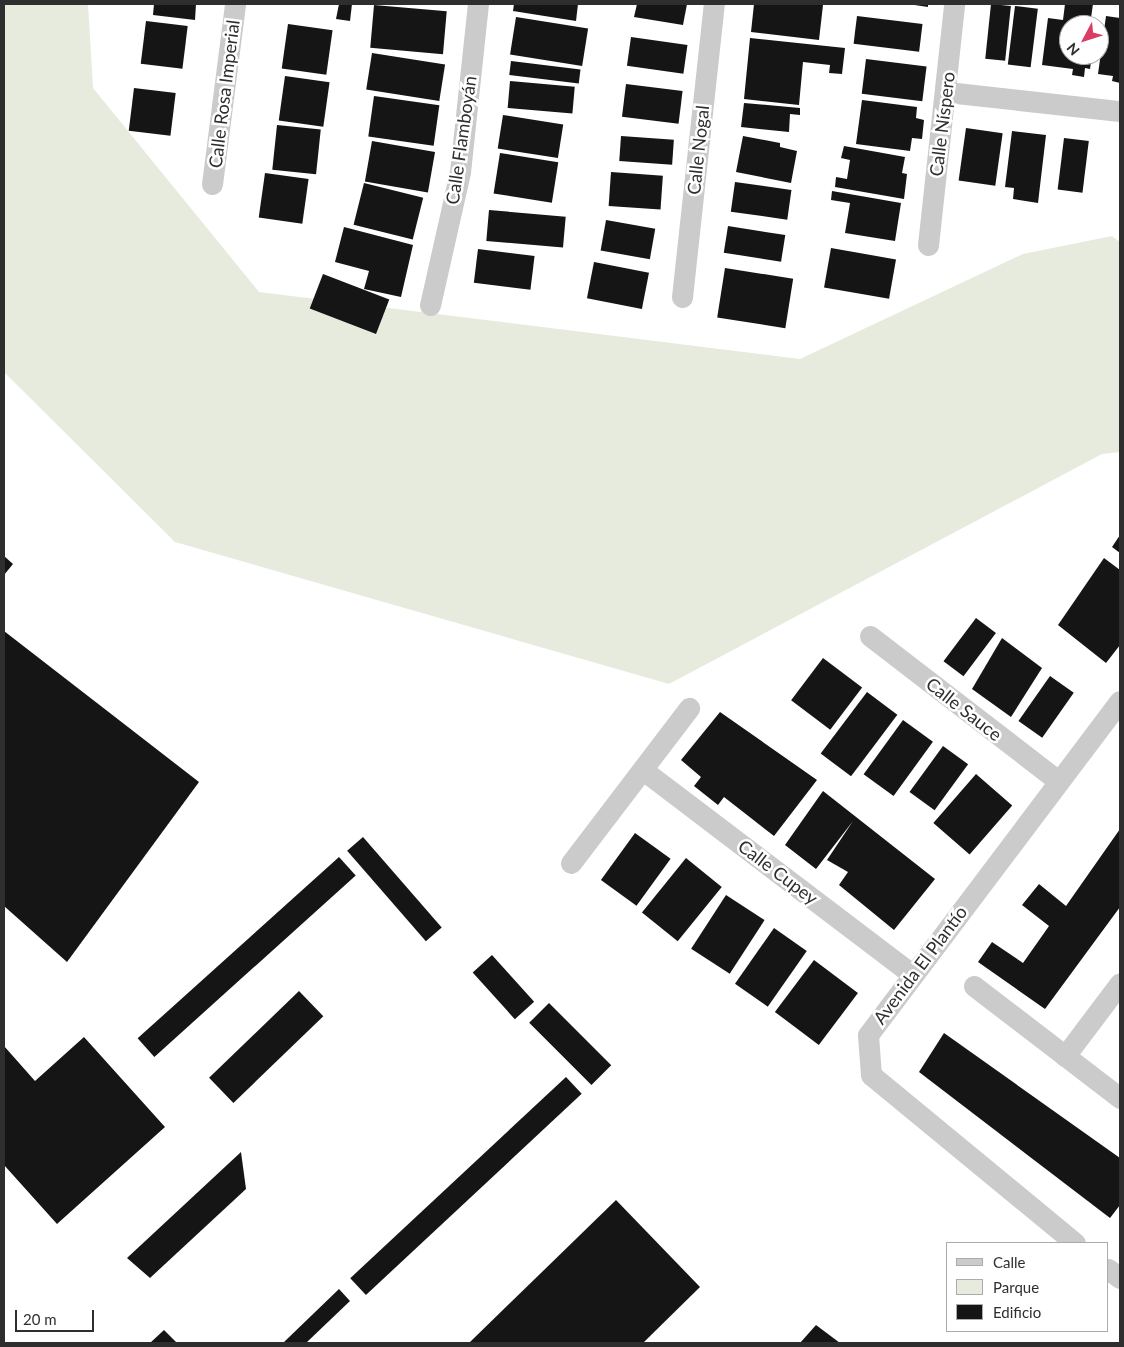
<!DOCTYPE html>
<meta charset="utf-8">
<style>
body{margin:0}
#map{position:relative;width:1124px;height:1347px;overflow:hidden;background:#fff;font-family:Lato,sans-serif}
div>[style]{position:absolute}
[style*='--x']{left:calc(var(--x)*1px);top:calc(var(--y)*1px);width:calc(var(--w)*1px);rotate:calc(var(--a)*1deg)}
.green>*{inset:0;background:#e7ebdd}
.building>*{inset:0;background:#151515;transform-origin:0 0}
.minor>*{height:21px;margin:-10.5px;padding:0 10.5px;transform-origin:10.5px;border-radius:10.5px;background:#cbcbcb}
span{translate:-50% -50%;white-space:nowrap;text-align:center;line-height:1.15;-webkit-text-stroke:5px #fff;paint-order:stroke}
.street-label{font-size:18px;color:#2e2e2e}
.frame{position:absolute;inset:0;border:5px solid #2e2e2e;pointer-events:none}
.legend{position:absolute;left:946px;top:1242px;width:162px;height:90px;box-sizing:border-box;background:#fff;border:1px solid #ababab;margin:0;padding:6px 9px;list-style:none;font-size:15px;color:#2e2e2e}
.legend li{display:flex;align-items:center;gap:10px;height:25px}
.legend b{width:25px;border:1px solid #ababab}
.north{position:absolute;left:1059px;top:15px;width:50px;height:50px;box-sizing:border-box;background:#fff;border:1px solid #ababab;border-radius:50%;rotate:230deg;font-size:14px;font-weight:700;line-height:20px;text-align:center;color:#2e2e2e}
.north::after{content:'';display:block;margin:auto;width:18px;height:22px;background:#d93d64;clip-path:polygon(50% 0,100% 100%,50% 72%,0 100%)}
.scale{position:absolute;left:15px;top:1310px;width:79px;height:22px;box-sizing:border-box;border:2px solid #2e2e2e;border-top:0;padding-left:6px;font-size:15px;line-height:18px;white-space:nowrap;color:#2e2e2e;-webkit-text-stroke:4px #fff;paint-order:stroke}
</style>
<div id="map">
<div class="green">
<div style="clip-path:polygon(4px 4px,88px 4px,93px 88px,259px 292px,800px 359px,1023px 254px,1112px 236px,1120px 242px,1120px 452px,1102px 454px,669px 684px,175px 542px,4px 372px)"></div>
</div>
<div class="building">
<div style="clip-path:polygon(154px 4px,196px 4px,195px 20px,153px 15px)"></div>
<div style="clip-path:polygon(339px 4px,352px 4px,350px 21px,336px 19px)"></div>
<div style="clip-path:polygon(514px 4px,578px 4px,576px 21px,513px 11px)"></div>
<div style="clip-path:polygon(637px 4px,687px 4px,683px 25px,634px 17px)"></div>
<div style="clip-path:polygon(754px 4px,823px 5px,819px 40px,751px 32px)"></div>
<div style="clip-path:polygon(908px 4px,928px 4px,928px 7px)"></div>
<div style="left:991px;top:4px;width:20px;height:55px;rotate:6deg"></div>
<div style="clip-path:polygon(1065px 4px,1093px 4px,1090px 25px,1069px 25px,1069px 55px,1092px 55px,1090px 69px,1085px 68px,1084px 77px,1072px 75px,1073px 69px,1042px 65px,1048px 18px,1063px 20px)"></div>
<div style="left:374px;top:5px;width:73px;height:43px;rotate:5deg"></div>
<div style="left:1015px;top:6px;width:23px;height:59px;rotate:7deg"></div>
<div style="left:857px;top:16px;width:66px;height:28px;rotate:7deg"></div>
<div style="clip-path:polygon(1106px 16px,1120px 18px,1120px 83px,1112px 81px,1113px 76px,1098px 74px)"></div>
<div style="left:516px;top:17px;width:73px;height:38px;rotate:9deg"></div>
<div style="left:146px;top:21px;width:42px;height:43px;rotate:7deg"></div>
<div style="left:288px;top:24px;width:45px;height:45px;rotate:8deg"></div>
<div style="left:631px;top:37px;width:57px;height:29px;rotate:8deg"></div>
<div style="clip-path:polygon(750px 38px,845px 48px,842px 74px,829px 73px,830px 65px,803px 62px,799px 105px,744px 99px)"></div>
<div style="left:372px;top:53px;width:74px;height:37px;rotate:9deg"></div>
<div style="left:866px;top:59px;width:61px;height:35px;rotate:7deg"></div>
<div style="left:511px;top:61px;width:70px;height:14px;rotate:7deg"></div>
<div style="left:285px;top:76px;width:45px;height:45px;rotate:8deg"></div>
<div style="left:510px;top:81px;width:65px;height:27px;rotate:5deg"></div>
<div style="left:626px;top:84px;width:57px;height:33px;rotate:7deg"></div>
<div style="left:134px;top:88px;width:42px;height:43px;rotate:7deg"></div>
<div style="left:374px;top:96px;width:66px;height:41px;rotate:8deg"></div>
<div style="clip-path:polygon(862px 100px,917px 107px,916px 118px,924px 120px,922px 139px,912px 138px,910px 151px,856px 144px)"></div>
<div style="clip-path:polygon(744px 103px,800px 108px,800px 115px,790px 114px,789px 132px,741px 127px)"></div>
<div style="left:503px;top:115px;width:61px;height:34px;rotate:9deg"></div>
<div style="left:277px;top:125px;width:44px;height:45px;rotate:6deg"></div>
<div style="left:966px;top:128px;width:37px;height:53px;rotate:8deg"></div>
<div style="clip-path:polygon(1012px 131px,1046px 135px,1038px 203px,1013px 199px,1014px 188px,1005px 187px)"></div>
<div style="left:621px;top:136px;width:53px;height:25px;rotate:4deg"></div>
<div style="clip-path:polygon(743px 136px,780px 143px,780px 147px,797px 151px,791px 183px,736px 172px)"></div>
<div style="left:1064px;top:138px;width:25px;height:52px;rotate:7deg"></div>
<div style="left:372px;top:141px;width:64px;height:41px;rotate:10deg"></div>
<div style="clip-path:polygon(844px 146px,905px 157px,902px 173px,907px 174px,904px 199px,835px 187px,836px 177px,847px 179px,850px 160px,841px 158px)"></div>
<div style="left:500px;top:153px;width:59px;height:41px;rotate:9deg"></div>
<div style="left:611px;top:172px;width:52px;height:34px;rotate:4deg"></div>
<div style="left:265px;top:173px;width:44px;height:45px;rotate:8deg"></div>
<div style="left:735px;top:182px;width:57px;height:30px;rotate:8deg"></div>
<div style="left:364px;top:183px;width:61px;height:43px;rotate:14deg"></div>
<div style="clip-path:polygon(832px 191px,901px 203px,895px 241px,845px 233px,850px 203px,831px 200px)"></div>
<div style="left:489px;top:210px;width:77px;height:31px;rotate:5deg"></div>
<div style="left:606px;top:220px;width:50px;height:31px;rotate:10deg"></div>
<div style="left:728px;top:226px;width:58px;height:27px;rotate:9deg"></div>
<div style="clip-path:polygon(344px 227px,413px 245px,401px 297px,364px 289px,369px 271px,335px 262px)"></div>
<div style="left:831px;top:248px;width:66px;height:40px;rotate:10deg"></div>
<div style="left:478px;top:249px;width:57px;height:34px;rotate:7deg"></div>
<div style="left:594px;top:262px;width:56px;height:37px;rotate:11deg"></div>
<div style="left:725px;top:268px;width:69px;height:50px;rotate:9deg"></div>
<div style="left:323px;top:274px;width:71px;height:37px;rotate:21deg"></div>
<div style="clip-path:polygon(1120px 535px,1120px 553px,1112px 547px)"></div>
<div style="clip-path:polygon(4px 556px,13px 564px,4px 575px)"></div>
<div style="clip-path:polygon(1104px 558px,1120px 570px,1120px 645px,1106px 663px,1058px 625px)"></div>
<div style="left:976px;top:618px;width:25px;height:54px;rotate:37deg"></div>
<div style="clip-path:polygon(4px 631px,199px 782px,67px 962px,4px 906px)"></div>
<div style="clip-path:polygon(1002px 638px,1042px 668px,1011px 717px,972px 689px)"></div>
<div style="left:823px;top:658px;width:49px;height:53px;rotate:37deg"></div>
<div style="left:1050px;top:676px;width:29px;height:55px;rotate:35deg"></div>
<div style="left:867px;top:692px;width:38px;height:77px;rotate:37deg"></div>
<div style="clip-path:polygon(720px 712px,817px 780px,774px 836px,724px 797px,718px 805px,694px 786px,701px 777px,681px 760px)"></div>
<div style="left:903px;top:720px;width:37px;height:67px;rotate:36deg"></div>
<div style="left:943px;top:746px;width:31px;height:57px;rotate:36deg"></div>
<div style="left:976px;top:774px;width:48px;height:65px;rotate:41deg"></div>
<div style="clip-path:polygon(823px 791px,935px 879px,894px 930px,839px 885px,848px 872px,827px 860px,853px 821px,816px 869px,785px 845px)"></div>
<div style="clip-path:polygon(1120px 829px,1120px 907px,1045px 1009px,978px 962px,992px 942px,1023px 963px,1049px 926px,1022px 905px,1039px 884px,1066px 906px)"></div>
<div style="left:635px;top:833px;width:44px;height:58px;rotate:36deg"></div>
<div style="left:363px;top:837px;width:120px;height:21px;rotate:49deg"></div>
<div style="left:339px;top:857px;width:25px;height:271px;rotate:48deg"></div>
<div style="left:686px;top:858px;width:46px;height:70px;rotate:39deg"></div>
<div style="left:726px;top:895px;width:46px;height:64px;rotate:33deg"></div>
<div style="left:774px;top:928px;width:40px;height:68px;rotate:35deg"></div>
<div style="left:492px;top:955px;width:63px;height:26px;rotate:48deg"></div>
<div style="left:814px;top:960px;width:55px;height:65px;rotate:37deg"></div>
<div style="left:299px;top:991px;width:35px;height:125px;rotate:46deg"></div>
<div style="left:549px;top:1003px;width:88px;height:28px;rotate:45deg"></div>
<div style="clip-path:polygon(944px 1033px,1120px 1158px,1120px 1205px,1110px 1218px,919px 1072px)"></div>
<div style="clip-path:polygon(84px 1037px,165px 1127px,57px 1224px,4px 1165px,4px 1046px,35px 1081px)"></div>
<div style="left:566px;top:1077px;width:23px;height:295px;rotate:47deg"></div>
<div style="clip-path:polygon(241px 1152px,246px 1189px,150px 1278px,127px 1258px)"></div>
<div style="clip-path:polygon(616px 1200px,700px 1287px,643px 1343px,469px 1343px)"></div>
<div style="clip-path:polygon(339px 1289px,350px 1301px,306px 1343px,283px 1343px)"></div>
<div style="clip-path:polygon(816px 1325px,840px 1343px,800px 1343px)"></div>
<div style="clip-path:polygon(164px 1330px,177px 1343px,150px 1343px)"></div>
</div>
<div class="minor">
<div style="--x:947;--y:92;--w:174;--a:6.3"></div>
<div style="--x:212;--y:184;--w:181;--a:-82.7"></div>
<div style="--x:928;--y:245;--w:242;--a:-83.8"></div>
<div style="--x:682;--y:297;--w:295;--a:-83.8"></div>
<div style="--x:430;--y:305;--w:136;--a:-77.3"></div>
<div style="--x:460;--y:172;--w:169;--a:-83.9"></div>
<div style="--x:870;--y:636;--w:237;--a:37.6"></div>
<div style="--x:643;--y:770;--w:338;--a:37.2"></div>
<div style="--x:571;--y:863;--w:195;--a:-52.7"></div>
<div style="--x:974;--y:986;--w:184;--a:37.5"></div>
<div style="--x:1065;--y:1056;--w:91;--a:-53"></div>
<div style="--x:1075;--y:1243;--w:264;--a:-140.5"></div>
<div style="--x:871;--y:1075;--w:40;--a:-94.3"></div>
<div style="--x:868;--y:1035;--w:418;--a:-53"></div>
<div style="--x:1108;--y:1269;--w:15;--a:37"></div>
</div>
<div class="street-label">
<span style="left:224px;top:94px;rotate:-83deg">Calle Rosa Imperial</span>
<span style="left:942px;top:124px;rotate:-83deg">Calle Níspero</span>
<span style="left:461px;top:140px;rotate:-82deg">Calle Flamboyán</span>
<span style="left:698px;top:150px;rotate:-84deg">Calle Nogal</span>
<span style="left:964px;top:709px;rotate:38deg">Calle Sauce</span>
<span style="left:778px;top:872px;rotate:37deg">Calle Cupey</span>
<span style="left:920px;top:965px;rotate:-53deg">Avenida El Plantío</span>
</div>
<div class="frame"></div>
<ul class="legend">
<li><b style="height:6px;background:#cbcbcb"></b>Calle</li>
<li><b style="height:14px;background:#e7ebdd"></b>Parque</li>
<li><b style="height:14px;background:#151515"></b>Edificio</li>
</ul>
<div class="north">N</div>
<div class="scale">20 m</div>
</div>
